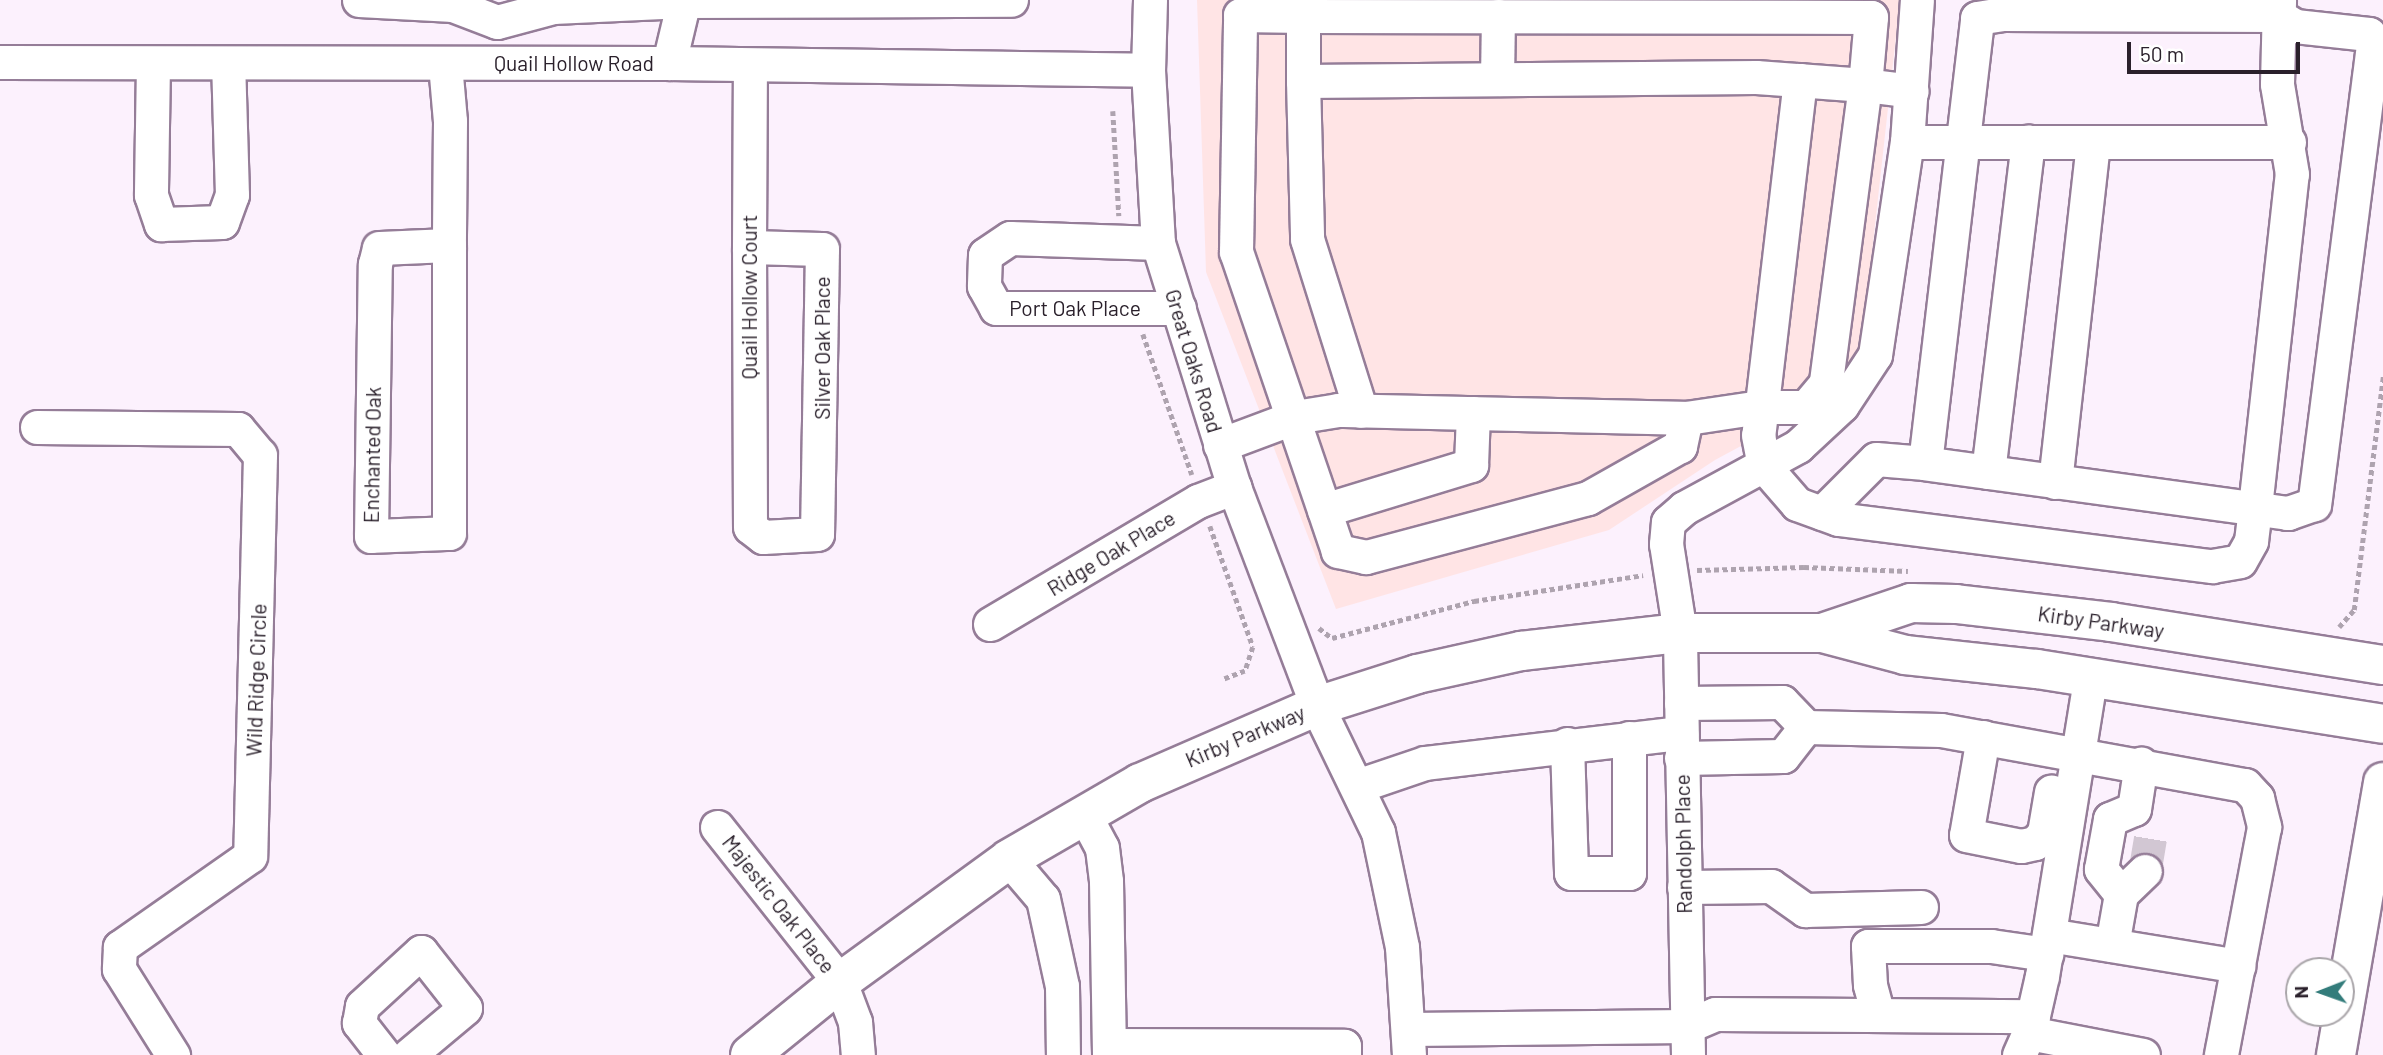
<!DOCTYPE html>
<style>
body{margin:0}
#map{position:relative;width:2383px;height:1055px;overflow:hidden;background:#fcf1fd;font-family:Barlow,sans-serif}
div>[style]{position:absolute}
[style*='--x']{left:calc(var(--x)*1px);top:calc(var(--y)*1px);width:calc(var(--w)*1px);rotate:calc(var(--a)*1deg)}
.commercial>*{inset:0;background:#ffe4e5}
.minor-tunnel>*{height:33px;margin-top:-16.5px;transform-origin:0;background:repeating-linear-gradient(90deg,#d2c7d3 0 33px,transparent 0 50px)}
.path>*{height:4.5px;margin-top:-2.25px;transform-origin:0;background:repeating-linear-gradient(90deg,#aea3af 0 5px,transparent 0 8.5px)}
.roads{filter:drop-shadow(2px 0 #957d98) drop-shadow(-2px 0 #957d98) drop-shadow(0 2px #957d98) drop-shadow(0 -2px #957d98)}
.minor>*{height:33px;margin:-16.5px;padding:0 16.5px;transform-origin:16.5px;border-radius:16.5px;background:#fff}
.major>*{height:38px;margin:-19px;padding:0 19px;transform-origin:19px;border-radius:19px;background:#fff}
span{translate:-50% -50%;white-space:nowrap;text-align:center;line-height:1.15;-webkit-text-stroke:6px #fff;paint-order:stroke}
.street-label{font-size:21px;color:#2a202b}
.north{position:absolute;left:2285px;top:957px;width:70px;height:70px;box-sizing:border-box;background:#fff;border:2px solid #aaa6aa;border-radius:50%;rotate:269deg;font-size:19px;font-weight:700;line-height:28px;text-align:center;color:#2a202b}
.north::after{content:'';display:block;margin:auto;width:24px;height:32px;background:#337c7b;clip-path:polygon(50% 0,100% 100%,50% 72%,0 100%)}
.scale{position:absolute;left:2127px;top:42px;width:173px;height:32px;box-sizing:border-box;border:4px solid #2a202b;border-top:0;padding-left:9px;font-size:21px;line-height:24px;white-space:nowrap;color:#2a202b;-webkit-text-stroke:5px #fff;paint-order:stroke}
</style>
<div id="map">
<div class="commercial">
<div style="clip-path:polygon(1197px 0,1900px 0,1862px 342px,1823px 402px,1715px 460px,1609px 530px,1336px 609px,1206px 272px)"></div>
</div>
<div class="minor-tunnel">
<div style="--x:2145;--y:871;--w:43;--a:-80.5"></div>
</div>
<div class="path">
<div style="--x:1113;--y:111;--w:105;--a:86.7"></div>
<div style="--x:1143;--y:334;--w:149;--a:70.8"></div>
<div style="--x:1210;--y:526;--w:128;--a:70.4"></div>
<div style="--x:1253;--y:647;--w:25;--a:108"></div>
<div style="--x:1245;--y:671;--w:22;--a:159"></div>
<div style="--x:1697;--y:570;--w:107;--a:-1.6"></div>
<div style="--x:1804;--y:567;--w:104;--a:2.2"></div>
<div style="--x:2339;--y:627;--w:23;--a:-49"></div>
<div style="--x:2354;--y:610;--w:235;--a:-82.9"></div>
<div style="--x:1319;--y:628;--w:16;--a:38"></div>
<div style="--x:1332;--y:638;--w:147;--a:-14.6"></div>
<div style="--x:1474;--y:601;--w:171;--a:-8.7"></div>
</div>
<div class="roads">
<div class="minor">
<div style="--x:359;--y:0;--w:94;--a:3"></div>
<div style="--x:453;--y:5;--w:47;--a:21.1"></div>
<div style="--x:497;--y:22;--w:58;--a:-15"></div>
<div style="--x:553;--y:7;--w:131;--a:-2.6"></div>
<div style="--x:684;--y:1;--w:327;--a:-0.2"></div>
<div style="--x:1150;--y:0;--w:70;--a:91.6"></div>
<div style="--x:1148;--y:70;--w:173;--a:86.7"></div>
<div style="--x:1158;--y:243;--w:256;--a:72.7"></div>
<div style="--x:1234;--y:487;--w:234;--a:69.2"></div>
<div style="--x:1317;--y:706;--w:140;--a:64.2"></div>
<div style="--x:1378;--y:832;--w:117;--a:78.2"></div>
<div style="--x:1402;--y:947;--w:108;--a:86.3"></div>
<div style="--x:1305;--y:0;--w:16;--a:97"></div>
<div style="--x:1303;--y:16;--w:568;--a:0.1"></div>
<div style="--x:1871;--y:17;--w:68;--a:95"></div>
<div style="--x:1865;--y:85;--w:301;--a:97.5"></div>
<div style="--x:1826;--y:383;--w:31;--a:130"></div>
<div style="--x:1806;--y:407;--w:46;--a:180"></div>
<div style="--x:1760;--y:407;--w:75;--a:171.5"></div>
<div style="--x:1686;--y:418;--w:29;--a:102"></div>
<div style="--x:1680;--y:446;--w:106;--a:150.5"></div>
<div style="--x:1588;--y:498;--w:230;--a:165.1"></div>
<div style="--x:1366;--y:557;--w:29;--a:-168"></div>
<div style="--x:1338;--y:551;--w:316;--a:-108.8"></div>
<div style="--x:1236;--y:252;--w:237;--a:-89"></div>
<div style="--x:1240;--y:15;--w:63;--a:0.9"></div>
<div style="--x:1303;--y:16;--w:65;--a:90"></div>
<div style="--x:1303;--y:81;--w:453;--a:-0.5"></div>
<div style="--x:1756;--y:77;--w:109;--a:4.2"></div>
<div style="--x:1865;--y:85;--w:47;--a:7.3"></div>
<div style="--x:0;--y:62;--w:669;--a:0.09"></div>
<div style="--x:669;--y:63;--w:479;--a:0.8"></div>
<div style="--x:153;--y:63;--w:132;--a:90.9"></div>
<div style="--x:151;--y:195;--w:31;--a:71"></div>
<div style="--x:161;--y:224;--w:61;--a:-1.9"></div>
<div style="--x:222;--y:222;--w:29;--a:-70"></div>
<div style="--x:232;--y:195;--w:132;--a:-91.7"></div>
<div style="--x:669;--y:63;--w:65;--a:-76.6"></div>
<div style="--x:445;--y:64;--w:57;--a:85"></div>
<div style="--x:450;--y:121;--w:124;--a:90.5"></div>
<div style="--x:449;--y:245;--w:288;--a:90"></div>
<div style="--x:449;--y:533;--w:78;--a:177.8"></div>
<div style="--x:371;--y:536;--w:272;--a:-89.2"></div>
<div style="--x:375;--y:264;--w:16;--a:-76"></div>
<div style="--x:379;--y:248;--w:70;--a:-2.5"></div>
<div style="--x:1497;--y:79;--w:63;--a:-89.1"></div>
<div style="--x:1800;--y:80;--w:357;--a:96.7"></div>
<div style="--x:1758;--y:435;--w:32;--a:79"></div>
<div style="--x:1764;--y:466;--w:50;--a:49"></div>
<div style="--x:1797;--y:504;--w:44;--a:20.1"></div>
<div style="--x:1838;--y:519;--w:377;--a:7.2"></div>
<div style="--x:2212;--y:566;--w:28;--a:-10"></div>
<div style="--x:2240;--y:561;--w:23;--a:-61"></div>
<div style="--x:2251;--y:541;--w:34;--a:-83"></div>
<div style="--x:2255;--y:507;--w:335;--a:-83.7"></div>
<div style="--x:2292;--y:174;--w:91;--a:-99.5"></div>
<div style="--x:2277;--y:84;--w:84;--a:-88.6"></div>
<div style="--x:1303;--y:81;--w:158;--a:88.5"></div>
<div style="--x:1307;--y:239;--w:180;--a:72.6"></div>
<div style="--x:1907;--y:142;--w:382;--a:0"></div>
<div style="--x:1158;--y:243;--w:148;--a:-178.1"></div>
<div style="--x:1010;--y:238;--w:30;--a:146"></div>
<div style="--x:985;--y:255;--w:31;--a:92"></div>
<div style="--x:984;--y:286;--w:25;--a:61"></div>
<div style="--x:996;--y:308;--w:183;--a:0"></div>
<div style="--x:749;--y:247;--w:73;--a:1.6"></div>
<div style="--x:822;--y:249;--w:285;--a:91"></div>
<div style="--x:817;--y:534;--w:54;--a:176.8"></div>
<div style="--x:763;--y:537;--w:16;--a:-142"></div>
<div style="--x:750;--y:527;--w:280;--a:-90.2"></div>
<div style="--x:749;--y:247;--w:180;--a:-89.7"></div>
<div style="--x:37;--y:427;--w:201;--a:0.6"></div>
<div style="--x:238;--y:429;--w:34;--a:50"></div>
<div style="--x:260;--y:455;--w:401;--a:91.4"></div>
<div style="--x:250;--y:856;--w:159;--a:145"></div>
<div style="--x:120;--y:947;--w:22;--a:93"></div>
<div style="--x:119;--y:969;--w:102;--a:57.9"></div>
<div style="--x:1220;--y:445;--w:80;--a:-20.5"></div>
<div style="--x:1295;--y:417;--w:44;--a:-9.2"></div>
<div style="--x:1338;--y:410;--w:348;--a:1.3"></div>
<div style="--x:1988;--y:472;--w:333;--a:-83.1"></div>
<div style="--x:2055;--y:482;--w:342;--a:-83.6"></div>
<div style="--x:1324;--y:510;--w:154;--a:-17"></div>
<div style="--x:1471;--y:465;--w:52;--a:-87.8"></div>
<div style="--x:1822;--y:513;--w:76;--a:-45"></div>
<div style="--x:1876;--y:459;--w:49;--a:4.7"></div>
<div style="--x:1925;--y:463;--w:448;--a:-83.3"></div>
<div style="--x:1977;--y:18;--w:25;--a:-9"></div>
<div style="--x:2002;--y:14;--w:275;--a:0.2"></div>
<div style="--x:2277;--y:15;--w:21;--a:31"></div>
<div style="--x:2295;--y:26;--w:74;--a:6.2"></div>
<div style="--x:2369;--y:34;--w:12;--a:70"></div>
<div style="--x:2373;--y:45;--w:463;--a:97.3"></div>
<div style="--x:2314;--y:504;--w:28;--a:161"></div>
<div style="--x:2288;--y:513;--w:366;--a:-172.2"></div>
<div style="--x:990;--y:624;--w:242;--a:-30.6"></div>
<div style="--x:1198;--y:501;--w:39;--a:-21"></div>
<div style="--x:1681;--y:703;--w:101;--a:-0.6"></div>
<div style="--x:1782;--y:702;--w:35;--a:46"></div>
<div style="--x:1983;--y:737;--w:99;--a:99.8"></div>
<div style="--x:1966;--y:835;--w:56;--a:11.3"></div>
<div style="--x:2021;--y:846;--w:14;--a:-12"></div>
<div style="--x:2035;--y:843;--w:13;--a:-48"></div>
<div style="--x:2044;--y:833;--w:42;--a:-80.3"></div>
<div style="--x:1567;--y:744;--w:129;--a:88.2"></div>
<div style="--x:1571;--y:873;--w:58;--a:0"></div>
<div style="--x:1629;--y:873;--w:135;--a:-90"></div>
<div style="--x:1681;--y:758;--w:102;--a:-1.1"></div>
<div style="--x:1783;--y:756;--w:37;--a:-52"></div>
<div style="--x:1806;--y:727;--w:135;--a:1.3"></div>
<div style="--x:1941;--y:730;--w:309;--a:10.3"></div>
<div style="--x:2245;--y:785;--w:18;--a:47"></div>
<div style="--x:2257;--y:798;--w:30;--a:76"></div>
<div style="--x:2264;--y:827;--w:232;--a:100.7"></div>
<div style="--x:1357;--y:786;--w:72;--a:-18.7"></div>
<div style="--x:1425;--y:763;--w:258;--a:-6.7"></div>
<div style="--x:1084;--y:814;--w:38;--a:62"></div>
<div style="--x:1102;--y:848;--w:33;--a:83"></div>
<div style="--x:1106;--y:881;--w:174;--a:89"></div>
<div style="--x:717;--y:827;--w:198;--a:51.6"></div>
<div style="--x:840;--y:982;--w:43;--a:69.4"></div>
<div style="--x:855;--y:1022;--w:33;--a:85"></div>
<div style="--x:1009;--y:859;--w:52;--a:49.6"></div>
<div style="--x:1043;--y:899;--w:89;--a:77.7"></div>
<div style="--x:1062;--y:986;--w:69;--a:89.2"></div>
<div style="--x:1684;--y:887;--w:87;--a:-0.7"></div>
<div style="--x:1771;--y:886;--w:42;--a:35.2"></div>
<div style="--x:1805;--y:910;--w:116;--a:-1.5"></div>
<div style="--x:2121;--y:894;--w:33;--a:-44"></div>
<div style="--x:2049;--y:935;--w:192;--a:9.3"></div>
<div style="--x:2112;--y:945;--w:52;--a:-80"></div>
<div style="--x:2121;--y:894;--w:32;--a:-129"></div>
<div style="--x:2101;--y:869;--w:51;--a:-79.8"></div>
<div style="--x:2110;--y:819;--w:26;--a:-23"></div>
<div style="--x:2134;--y:809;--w:46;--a:-81.2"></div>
<div style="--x:1878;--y:1015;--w:31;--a:-105"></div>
<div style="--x:1870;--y:985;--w:39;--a:-93"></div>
<div style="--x:1868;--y:946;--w:123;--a:0"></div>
<div style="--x:1991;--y:946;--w:56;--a:8.3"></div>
<div style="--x:1409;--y:1029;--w:278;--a:-0.6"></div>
<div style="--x:1687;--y:1026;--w:30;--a:-23"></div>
<div style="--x:1715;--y:1014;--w:318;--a:0.4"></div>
<div style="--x:2029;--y:1033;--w:116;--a:10.9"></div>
<div style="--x:1109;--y:1045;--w:235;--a:0.2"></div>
<div style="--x:1344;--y:1046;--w:9;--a:90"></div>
<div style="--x:384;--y:1055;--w:41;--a:-128"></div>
<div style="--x:359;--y:1023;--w:17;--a:-80"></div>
<div style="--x:362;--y:1006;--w:80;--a:-42.5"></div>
<div style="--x:421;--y:952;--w:71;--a:51.8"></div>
<div style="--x:465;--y:1008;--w:73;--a:140"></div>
<div style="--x:1688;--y:1055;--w:422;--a:-91.1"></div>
<div style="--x:1680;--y:633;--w:90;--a:-98.9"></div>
<div style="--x:1666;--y:544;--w:22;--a:-85"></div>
<div style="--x:1668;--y:522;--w:21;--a:-41"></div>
<div style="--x:1684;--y:508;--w:130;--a:-28.5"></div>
<div style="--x:1798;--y:446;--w:60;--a:-43"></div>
<div style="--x:1842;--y:405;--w:60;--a:-56.6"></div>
<div style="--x:1875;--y:355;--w:215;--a:-81.5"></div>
<div style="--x:1907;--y:142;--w:142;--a:-86"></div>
<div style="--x:2019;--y:1055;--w:24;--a:-66"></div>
<div style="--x:2029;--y:1033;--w:58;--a:-77.2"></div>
<div style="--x:2042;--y:976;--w:302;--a:-80.8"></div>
</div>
<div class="major">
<div style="--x:1822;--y:633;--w:94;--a:-18.6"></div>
<div style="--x:1911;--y:603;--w:45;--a:1.3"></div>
<div style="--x:1956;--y:604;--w:156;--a:6.6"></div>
<div style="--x:2111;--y:622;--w:275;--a:9"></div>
<div style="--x:750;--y:1055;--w:116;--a:-39"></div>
<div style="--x:840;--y:982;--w:209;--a:-36"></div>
<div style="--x:1009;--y:859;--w:151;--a:-30.1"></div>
<div style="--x:1140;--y:783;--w:193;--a:-23.5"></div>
<div style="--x:1317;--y:706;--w:105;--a:-17.7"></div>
<div style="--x:1417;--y:674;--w:107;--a:-12.5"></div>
<div style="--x:1521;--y:651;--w:160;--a:-6.5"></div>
<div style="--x:1680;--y:633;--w:142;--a:0"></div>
<div style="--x:1822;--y:633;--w:86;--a:14.8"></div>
<div style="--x:1905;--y:655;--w:133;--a:6.1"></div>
<div style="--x:2037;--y:669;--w:350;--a:9"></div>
<div style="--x:2336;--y:1055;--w:277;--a:-80.2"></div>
</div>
</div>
<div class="street-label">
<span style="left:574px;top:63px">Quail Hollow Road</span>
<span style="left:749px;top:297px;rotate:-90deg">Quail Hollow Court</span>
<span style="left:1075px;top:308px">Port Oak Place</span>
<span style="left:822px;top:348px;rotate:-90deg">Silver Oak Place</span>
<span style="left:1194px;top:361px;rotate:73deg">Great Oaks Road</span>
<span style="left:372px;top:455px;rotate:-89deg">Enchanted Oak</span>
<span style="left:1111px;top:553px;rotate:-31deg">Ridge Oak Place</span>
<span style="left:2101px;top:622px;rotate:8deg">Kirby Parkway</span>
<span style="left:256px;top:680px;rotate:-88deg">Wild Ridge Circle</span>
<span style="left:1245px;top:736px;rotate:-23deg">Kirby Parkway</span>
<span style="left:1683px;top:844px;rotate:-91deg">Randolph Place</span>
<span style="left:779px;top:904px;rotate:52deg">Majestic Oak Place</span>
</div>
<div class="north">N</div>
<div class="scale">50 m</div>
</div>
